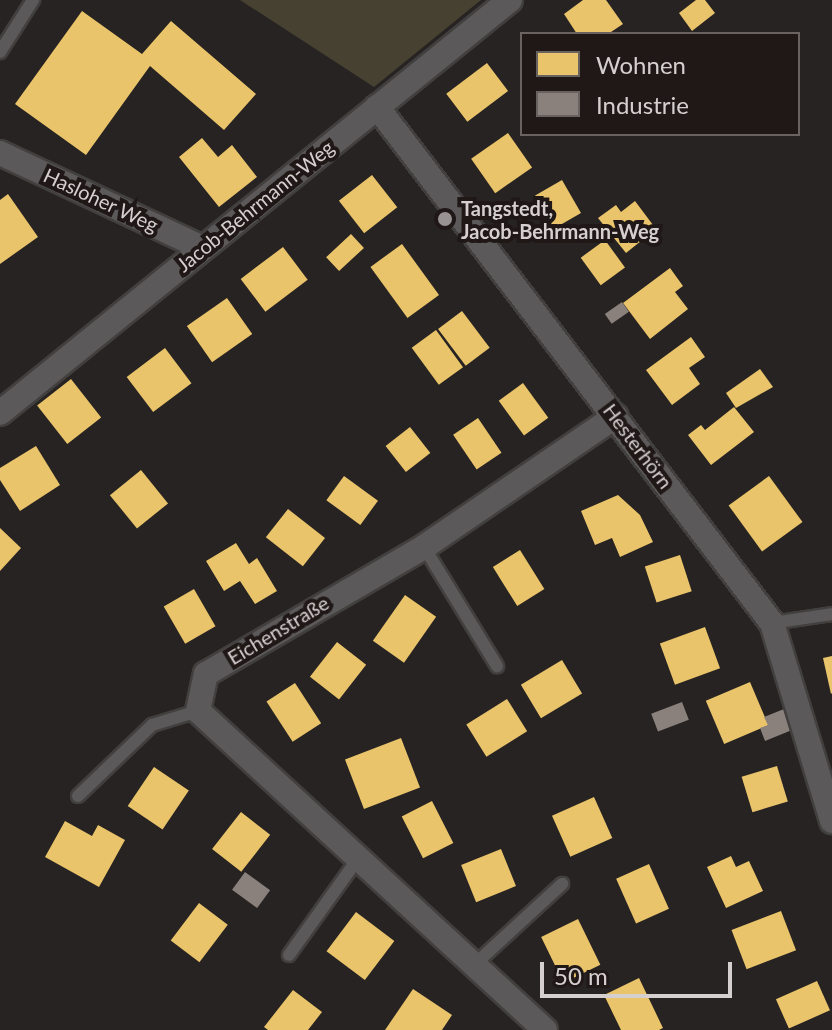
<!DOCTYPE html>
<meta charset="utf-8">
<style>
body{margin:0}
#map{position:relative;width:832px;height:1030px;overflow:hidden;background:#272322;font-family:Lato,sans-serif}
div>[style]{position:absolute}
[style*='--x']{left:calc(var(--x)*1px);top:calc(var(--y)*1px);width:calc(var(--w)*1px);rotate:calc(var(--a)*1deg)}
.green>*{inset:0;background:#474131}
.homes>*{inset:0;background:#e9c46a;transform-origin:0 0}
.industry>*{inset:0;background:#8a817c;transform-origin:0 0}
.roads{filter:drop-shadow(2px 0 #42403f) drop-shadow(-2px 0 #42403f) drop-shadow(0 2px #42403f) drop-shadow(0 -2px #42403f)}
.lane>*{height:12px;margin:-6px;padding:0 6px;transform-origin:6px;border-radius:6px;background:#5c595a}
.street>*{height:24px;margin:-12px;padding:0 12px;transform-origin:12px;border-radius:12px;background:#5c595a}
.dots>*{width:22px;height:22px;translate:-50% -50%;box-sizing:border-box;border:4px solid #1f1817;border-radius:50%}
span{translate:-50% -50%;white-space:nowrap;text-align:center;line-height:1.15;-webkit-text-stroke:8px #1f1817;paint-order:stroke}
.street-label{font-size:20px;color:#d5d0cf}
.poi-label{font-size:20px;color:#d5d0cf;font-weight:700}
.left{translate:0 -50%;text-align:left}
.legend{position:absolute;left:520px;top:32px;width:280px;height:104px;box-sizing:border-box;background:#1f1817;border:2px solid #686261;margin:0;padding:10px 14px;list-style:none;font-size:24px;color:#d5d0cf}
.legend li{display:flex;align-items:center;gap:16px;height:40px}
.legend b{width:40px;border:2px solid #686261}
.scale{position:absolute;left:540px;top:962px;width:192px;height:36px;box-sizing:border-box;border:4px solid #d5d0cf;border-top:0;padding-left:10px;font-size:24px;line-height:28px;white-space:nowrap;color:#d5d0cf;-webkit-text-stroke:6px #1f1817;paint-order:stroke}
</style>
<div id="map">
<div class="green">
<div style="clip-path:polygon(240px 0,481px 0,374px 87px)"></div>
</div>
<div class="homes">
<div style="clip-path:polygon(583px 0,606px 0,623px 24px,608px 34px,577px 34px,564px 14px)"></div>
<div style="clip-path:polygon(696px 0,705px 0,715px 13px,692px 31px,679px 13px)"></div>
<div style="clip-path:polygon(82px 11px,142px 54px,171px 21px,256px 94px,224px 130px,150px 66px,86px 155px,15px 104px)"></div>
<div style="left:487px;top:63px;width:35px;height:51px;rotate:53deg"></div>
<div style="left:508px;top:133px;width:42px;height:45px;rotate:55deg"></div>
<div style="clip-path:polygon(202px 138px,218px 157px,232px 145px,257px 177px,219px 207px,179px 157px)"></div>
<div style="left:372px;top:175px;width:41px;height:42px;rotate:52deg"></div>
<div style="left:562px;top:180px;width:38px;height:31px;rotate:60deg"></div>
<div style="clip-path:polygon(8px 194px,38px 237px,0 264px,0 200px)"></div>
<div style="clip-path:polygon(635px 201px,656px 229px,626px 253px,598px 218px,616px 205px,621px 212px)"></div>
<div style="left:351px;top:234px;width:19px;height:34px;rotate:47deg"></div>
<div style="left:605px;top:240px;width:34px;height:30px;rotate:54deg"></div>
<div style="left:402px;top:244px;width:63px;height:39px;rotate:54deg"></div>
<div style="left:283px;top:247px;width:41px;height:53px;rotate:53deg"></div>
<div style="clip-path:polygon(670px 268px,683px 286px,675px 292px,688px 309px,650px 339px,623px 303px)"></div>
<div style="left:227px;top:298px;width:44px;height:49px;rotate:55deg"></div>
<div style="left:462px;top:311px;width:46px;height:30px;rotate:53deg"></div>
<div style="left:436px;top:330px;width:46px;height:30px;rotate:54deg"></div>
<div style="clip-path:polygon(691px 337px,705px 357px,689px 368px,700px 384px,672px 405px,646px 370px)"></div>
<div style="left:165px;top:348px;width:44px;height:48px;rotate:53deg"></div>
<div style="clip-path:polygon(760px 369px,773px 387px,736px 408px,726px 393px)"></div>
<div style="left:71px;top:379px;width:49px;height:43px;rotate:52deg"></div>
<div style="left:523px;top:383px;width:43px;height:30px;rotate:54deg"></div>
<div style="clip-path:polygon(734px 407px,754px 432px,711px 465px,688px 435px,701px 425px,705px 430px)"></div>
<div style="left:478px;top:418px;width:42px;height:30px;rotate:56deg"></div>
<div style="left:410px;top:427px;width:33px;height:31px;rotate:52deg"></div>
<div style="clip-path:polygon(36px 446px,60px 485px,20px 511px,0 480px,0 468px)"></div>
<div style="left:141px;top:470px;width:43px;height:40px;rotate:51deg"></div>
<div style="left:344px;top:476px;width:42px;height:30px;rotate:36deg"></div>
<div style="left:769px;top:476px;width:57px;height:50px;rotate:54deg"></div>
<div style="clip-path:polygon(618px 495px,640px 515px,653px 542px,620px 557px,612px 538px,595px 545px,581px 511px)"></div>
<div style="left:288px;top:509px;width:47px;height:36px;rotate:38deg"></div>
<div style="clip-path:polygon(0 528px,21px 548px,0 571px)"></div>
<div style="clip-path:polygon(236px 543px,249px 564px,257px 558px,277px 591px,255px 604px,240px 581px,224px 591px,206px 561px)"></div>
<div style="left:520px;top:550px;width:46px;height:32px;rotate:58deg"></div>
<div style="left:680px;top:555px;width:38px;height:37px;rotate:72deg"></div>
<div style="left:194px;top:589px;width:43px;height:35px;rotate:60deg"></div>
<div style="left:405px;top:595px;width:38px;height:56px;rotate:35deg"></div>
<div style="left:705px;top:627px;width:44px;height:48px;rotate:70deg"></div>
<div style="left:337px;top:642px;width:37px;height:44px;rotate:38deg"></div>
<div style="clip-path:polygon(832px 656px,832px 693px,831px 694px,823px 658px)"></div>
<div style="left:562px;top:660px;width:39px;height:48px;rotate:59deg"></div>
<div style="left:750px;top:682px;width:47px;height:48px;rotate:67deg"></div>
<div style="left:295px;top:683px;width:48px;height:34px;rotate:57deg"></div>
<div style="left:507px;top:699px;width:38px;height:48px;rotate:58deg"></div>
<div style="left:401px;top:738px;width:53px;height:60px;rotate:69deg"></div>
<div style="left:777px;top:766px;width:37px;height:37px;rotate:73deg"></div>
<div style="left:154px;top:767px;width:42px;height:47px;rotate:34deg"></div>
<div style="left:594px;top:797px;width:45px;height:46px;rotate:66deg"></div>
<div style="left:432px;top:801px;width:47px;height:34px;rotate:63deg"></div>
<div style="left:241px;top:812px;width:37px;height:47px;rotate:38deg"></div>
<div style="clip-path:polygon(65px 821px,92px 836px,98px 825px,125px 840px,99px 887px,45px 857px)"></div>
<div style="left:501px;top:849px;width:40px;height:43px;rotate:68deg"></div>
<div style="clip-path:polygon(731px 856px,736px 867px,749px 861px,763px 891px,726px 908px,707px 867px)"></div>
<div style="left:649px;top:864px;width:49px;height:36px;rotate:66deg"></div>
<div style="left:199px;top:903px;width:36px;height:47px;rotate:37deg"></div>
<div style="left:781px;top:911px;width:42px;height:53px;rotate:69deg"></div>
<div style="left:356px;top:912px;width:48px;height:49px;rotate:37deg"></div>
<div style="left:578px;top:919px;width:51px;height:41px;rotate:64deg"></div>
<div style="clip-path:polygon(639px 978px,663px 1028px,659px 1030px,621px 1030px,604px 995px)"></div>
<div style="left:817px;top:981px;width:32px;height:45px;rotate:66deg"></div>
<div style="clip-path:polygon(413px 989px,452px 1015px,442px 1030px,385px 1030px)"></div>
<div style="clip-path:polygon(293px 990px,322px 1012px,308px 1030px,268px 1030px,264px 1027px)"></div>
</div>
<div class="industry">
<div style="left:622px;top:302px;width:12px;height:21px;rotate:55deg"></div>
<div style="left:682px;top:702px;width:19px;height:33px;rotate:69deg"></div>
<div style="clip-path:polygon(784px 709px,792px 730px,765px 741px,760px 728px,768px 725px,764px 717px)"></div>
<div style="left:245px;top:872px;width:31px;height:22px;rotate:36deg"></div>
</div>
<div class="roads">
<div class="lane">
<div style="--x:0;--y:52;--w:62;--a:-57.6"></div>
<div style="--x:424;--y:547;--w:140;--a:58.5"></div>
<div style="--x:772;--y:623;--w:61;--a:-8.5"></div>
<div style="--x:78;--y:796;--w:103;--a:-43.8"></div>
<div style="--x:152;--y:725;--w:48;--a:-16.9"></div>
<div style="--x:289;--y:955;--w:117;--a:-54.4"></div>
<div style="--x:474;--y:965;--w:120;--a:-42.6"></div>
</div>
<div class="street">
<div style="--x:377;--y:107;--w:650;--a:52.57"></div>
<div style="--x:772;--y:623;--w:207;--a:73.1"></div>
<div style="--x:0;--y:153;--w:224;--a:25.1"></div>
<div style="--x:0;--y:413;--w:656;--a:-39"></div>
<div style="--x:545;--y:1030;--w:471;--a:-137.4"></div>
<div style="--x:198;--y:711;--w:38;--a:-78"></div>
<div style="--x:206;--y:674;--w:252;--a:-30.2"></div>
<div style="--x:424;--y:547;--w:232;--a:-34.3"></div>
</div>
</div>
<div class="dots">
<div style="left:445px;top:219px;background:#989392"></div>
</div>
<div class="street-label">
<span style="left:101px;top:200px;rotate:25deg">Hasloher Weg</span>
<span style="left:255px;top:206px;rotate:-39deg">Jacob-Behrmann-Weg</span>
<span style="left:638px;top:446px;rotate:53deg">Hesterhörn</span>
<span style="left:278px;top:630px;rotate:-31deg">Eichenstraße</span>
</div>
<div class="poi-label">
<span class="left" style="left:461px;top:220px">Tangstedt,<br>Jacob-Behrmann-Weg</span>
</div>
<ul class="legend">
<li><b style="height:22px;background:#e9c46a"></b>Wohnen</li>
<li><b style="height:22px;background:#8a817c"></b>Industrie</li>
</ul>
<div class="scale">50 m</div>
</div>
